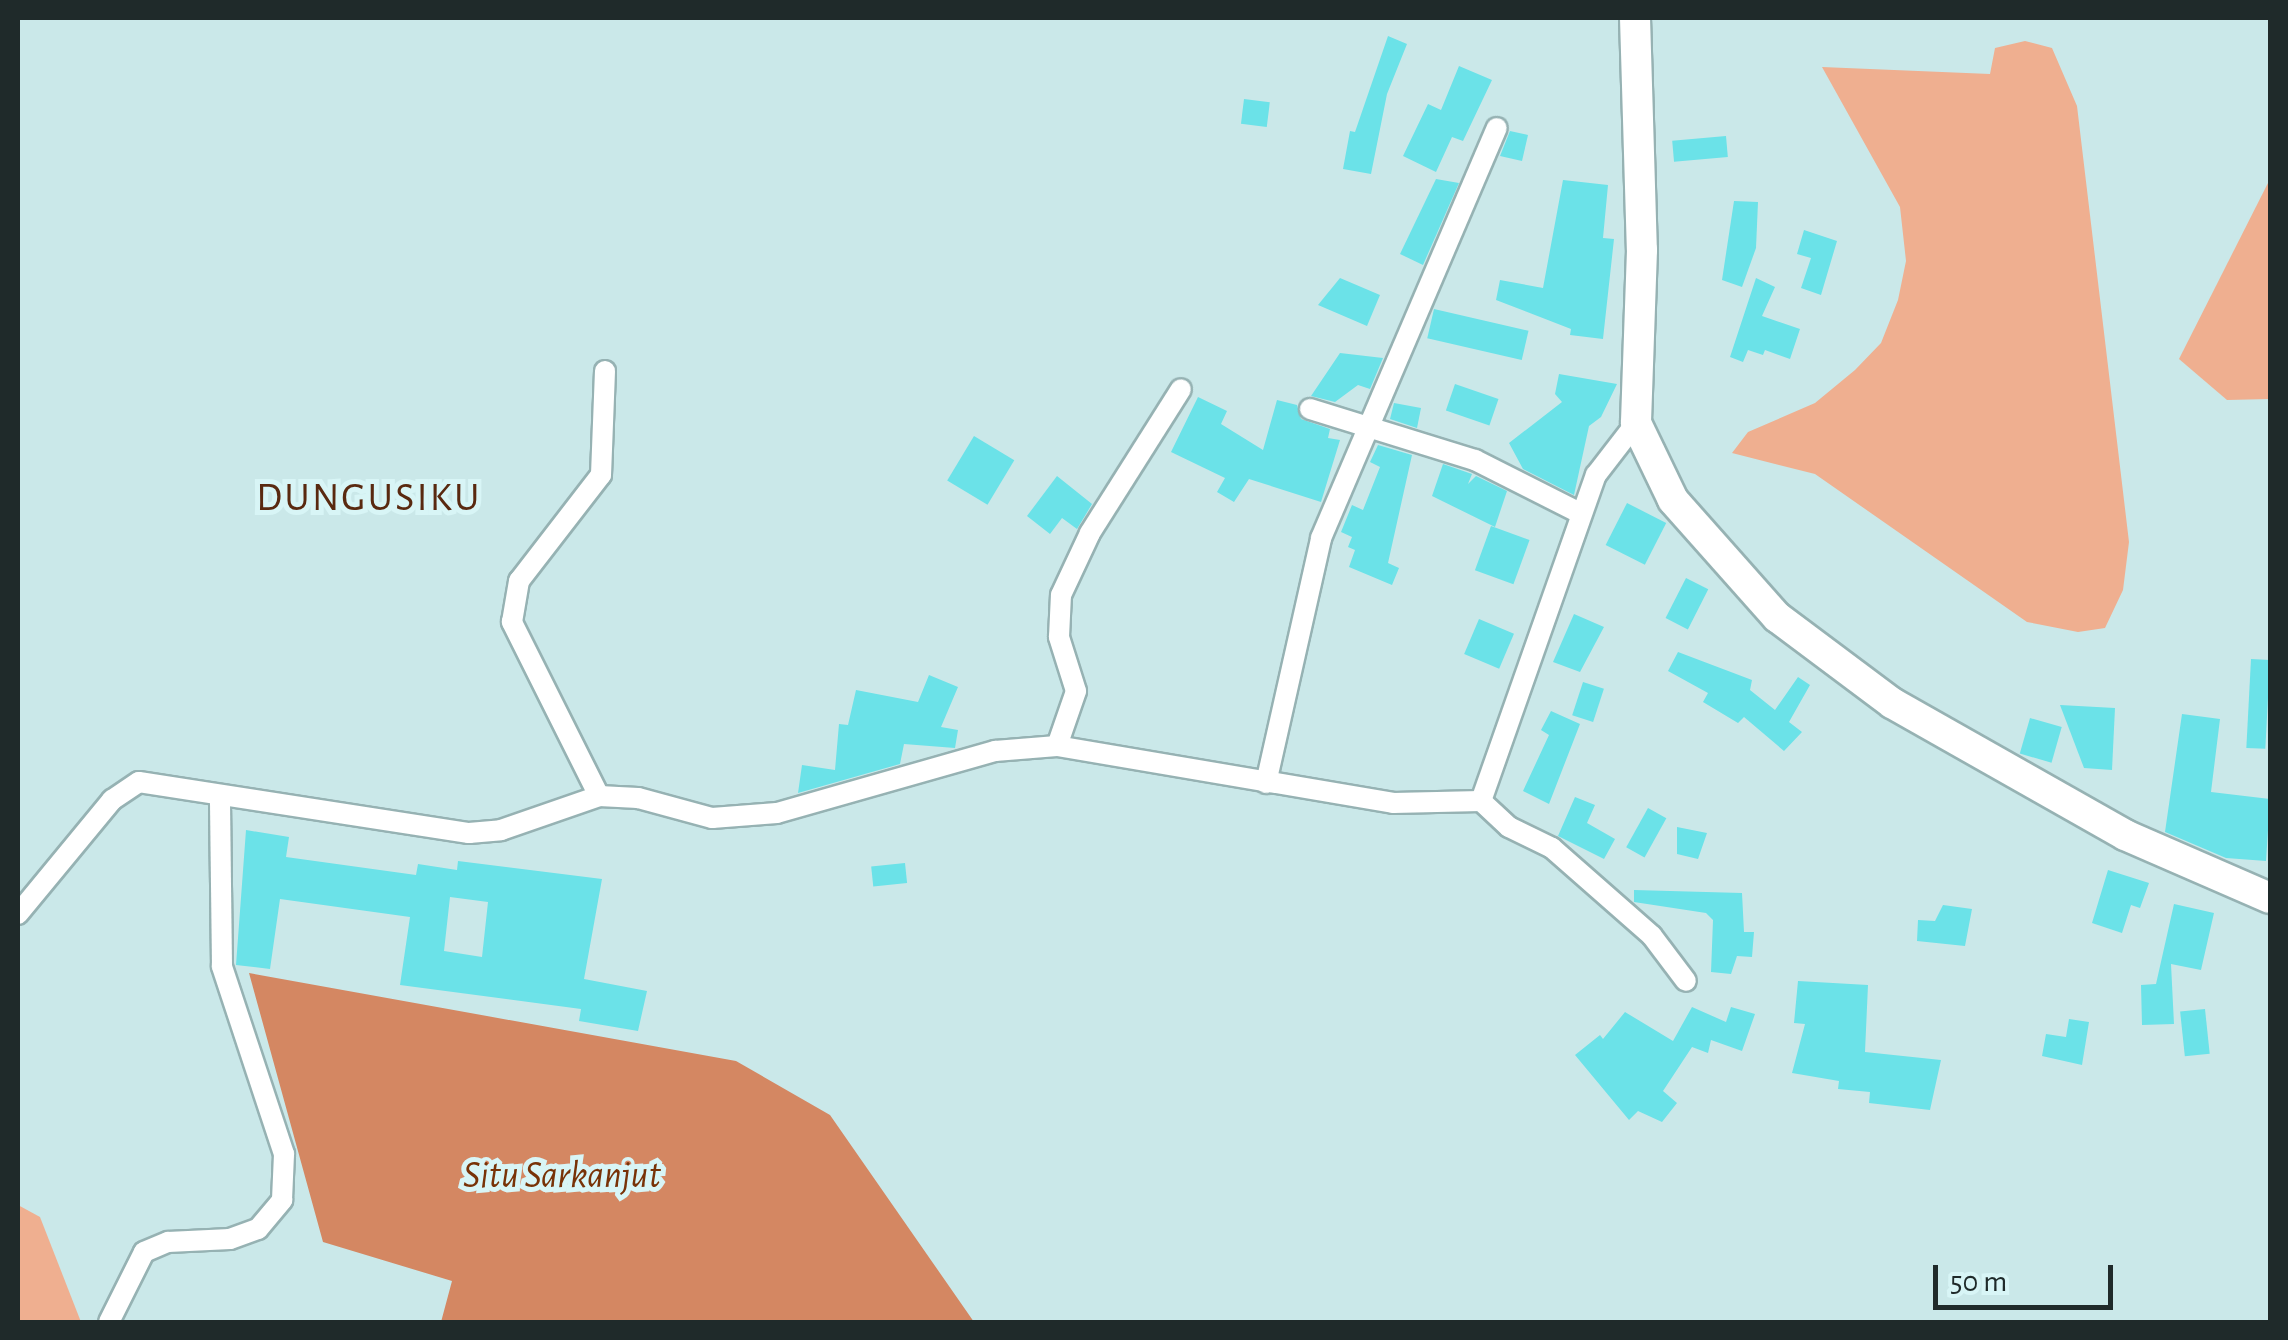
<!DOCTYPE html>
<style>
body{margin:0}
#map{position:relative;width:2288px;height:1340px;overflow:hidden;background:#cae8e9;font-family:"Alegreya Sans",sans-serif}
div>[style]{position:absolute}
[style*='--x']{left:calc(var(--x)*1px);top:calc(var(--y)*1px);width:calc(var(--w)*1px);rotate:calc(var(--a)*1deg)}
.green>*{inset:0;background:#efaf90}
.water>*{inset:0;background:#d48762}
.building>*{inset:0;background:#6be2e8;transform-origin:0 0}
.roads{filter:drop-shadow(2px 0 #96b2b3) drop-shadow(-2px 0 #96b2b3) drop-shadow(0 2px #96b2b3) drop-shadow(0 -2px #96b2b3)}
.street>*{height:20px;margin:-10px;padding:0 10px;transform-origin:10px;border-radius:10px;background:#fff}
.primary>*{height:30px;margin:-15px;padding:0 15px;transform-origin:15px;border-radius:15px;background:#fff}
span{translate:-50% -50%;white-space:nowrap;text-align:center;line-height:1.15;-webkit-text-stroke:10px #d8f5f6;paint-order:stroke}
.water-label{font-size:38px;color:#783207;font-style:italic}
.quarter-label{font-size:40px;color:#592910;letter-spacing:2.5px}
.frame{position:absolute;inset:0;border:20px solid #1f2a2a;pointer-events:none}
.scale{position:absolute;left:1933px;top:1265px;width:180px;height:45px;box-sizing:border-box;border:5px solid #1f2a2a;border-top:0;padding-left:12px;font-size:30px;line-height:35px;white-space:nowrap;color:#1f2a2a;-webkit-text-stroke:8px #d8f5f6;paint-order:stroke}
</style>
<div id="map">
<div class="green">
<div style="clip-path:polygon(2025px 41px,2052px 48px,2077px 106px,2129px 542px,2123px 590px,2105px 628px,2078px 632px,2027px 622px,1815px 474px,1732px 453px,1748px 432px,1815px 403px,1855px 370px,1881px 343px,1898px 300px,1906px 261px,1900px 207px,1822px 67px,1990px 74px,1995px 48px)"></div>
<div style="clip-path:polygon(2270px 179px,2270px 399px,2227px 400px,2179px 359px)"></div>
<div style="clip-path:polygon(18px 1205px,40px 1217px,81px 1322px,18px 1322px)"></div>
</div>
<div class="water">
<div style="clip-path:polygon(249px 973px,736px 1061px,830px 1115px,974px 1322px,441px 1322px,452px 1281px,323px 1242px)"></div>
</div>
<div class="building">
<div style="clip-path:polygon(1388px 36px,1407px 44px,1387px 94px,1371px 174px,1343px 169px,1350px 131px,1355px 132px)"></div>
<div style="clip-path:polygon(1459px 66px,1492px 80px,1463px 141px,1452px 137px,1436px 172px,1403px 156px,1428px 104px,1441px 110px)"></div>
<div style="left:1244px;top:99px;width:26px;height:25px;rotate:7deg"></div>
<div style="clip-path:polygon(1510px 131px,1528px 135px,1522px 161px,1500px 156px)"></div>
<div style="left:1726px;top:136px;width:21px;height:54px;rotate:85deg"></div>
<div style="clip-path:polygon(1436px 179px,1459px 183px,1423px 265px,1400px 254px)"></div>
<div style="clip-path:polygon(1563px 180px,1608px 185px,1603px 238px,1614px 239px,1603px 339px,1570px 335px,1571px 329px,1496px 300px,1500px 280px,1543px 288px)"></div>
<div style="clip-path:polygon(1734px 201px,1758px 202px,1756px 248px,1742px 287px,1722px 280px)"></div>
<div style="clip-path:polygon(1804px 230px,1837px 241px,1821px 295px,1801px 288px,1811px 258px,1797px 254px)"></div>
<div style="clip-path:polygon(1340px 278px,1380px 295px,1367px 326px,1318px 305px)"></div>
<div style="clip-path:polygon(1756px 278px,1775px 287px,1762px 316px,1800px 329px,1790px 359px,1765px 350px,1763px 355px,1748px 350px,1743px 362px,1730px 357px)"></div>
<div style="left:1434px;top:309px;width:97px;height:30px;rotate:13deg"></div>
<div style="clip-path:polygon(1340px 353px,1383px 358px,1370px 389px,1358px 385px,1335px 402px,1311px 396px)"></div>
<div style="clip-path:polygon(1559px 374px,1617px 384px,1601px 417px,1589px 426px,1574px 495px,1523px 469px,1509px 443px,1562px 402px,1555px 394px)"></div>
<div style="left:1455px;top:384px;width:46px;height:28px;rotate:19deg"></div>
<div style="clip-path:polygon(1198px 397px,1227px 411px,1221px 424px,1263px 450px,1277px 400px,1297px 405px,1301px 419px,1330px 429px,1328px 438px,1340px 440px,1321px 502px,1249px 479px,1234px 502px,1217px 492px,1225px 478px,1171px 452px)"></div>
<div style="clip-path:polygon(1394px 403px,1421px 408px,1417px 428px,1390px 419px)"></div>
<div style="left:974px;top:436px;width:47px;height:52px;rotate:31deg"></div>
<div style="clip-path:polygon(1378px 445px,1412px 455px,1388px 563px,1399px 568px,1392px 585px,1349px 567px,1355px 550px,1348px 547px,1352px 537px,1341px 532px,1352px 505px,1363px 510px,1380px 467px,1370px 462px)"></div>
<div style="clip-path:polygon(1443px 464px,1472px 474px,1468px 484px,1476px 476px,1507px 491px,1495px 527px,1432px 496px)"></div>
<div style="clip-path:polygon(1057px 476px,1092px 504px,1077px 529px,1062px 518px,1050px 534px,1027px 516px)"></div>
<div style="left:1627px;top:503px;width:44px;height:47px;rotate:27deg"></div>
<div style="left:1491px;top:526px;width:41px;height:47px;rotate:20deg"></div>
<div style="left:1686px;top:578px;width:25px;height:45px;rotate:27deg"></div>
<div style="clip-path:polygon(1574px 614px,1604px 627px,1580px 672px,1553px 662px)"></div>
<div style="left:1479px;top:619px;width:38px;height:38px;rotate:23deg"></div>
<div style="clip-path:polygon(1678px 652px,1752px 680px,1750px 690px,1775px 710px,1798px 677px,1810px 685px,1789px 722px,1802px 732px,1784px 751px,1744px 717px,1738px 723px,1703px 702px,1708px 693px,1668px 671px)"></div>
<div style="left:2251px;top:659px;width:19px;height:89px;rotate:3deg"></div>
<div style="clip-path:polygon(929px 675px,958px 687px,941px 727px,958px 730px,955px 748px,904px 744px,900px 764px,798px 793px,802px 765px,835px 770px,839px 724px,848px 725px,856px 690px,918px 702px)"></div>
<div style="left:1583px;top:682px;width:22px;height:35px;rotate:18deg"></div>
<div style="clip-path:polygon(2060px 705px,2115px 708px,2112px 770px,2084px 768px)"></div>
<div style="clip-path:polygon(1551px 711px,1580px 724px,1549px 804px,1523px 791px,1549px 735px,1541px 730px)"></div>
<div style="clip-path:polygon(2182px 714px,2220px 719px,2211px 792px,2270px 799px,2266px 861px,2226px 858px,2165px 832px)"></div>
<div style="left:2030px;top:718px;width:33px;height:37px;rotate:16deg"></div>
<div style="clip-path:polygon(1575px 797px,1595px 805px,1587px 823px,1615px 839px,1604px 859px,1558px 836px)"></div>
<div style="left:1648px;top:808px;width:21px;height:45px;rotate:29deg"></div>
<div style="clip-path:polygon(1677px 827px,1707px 833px,1698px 859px,1677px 854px)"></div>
<div style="clip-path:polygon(evenodd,246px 830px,289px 837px,286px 857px,416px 875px,418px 864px,457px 870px,458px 861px,602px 879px,584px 979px,647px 991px,638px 1031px,579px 1021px,581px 1009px,400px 985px,410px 917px,280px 899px,270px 969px,236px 965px,246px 830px,450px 897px,488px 902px,482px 957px,444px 951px,450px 897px)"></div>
<div style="left:905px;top:863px;width:20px;height:34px;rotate:84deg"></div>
<div style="clip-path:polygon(2108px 870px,2149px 883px,2140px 908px,2131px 905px,2122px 933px,2092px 923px)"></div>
<div style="clip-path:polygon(1634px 890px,1742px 893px,1744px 932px,1754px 932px,1752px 957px,1737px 956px,1731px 974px,1711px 972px,1713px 920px,1706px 913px,1634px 902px)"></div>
<div style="clip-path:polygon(2174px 904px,2214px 913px,2201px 970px,2171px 964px,2174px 1024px,2142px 1025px,2141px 985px,2156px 984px)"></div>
<div style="clip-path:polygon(1943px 905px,1972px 909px,1965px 946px,1917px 941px,1918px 920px,1935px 921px)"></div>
<div style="clip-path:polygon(1798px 981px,1868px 985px,1865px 1052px,1941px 1060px,1930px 1110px,1869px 1103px,1870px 1092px,1838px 1089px,1839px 1081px,1792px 1073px,1805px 1024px,1794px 1023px)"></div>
<div style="clip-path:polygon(1692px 1007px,1726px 1022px,1731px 1007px,1755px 1014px,1742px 1051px,1711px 1040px,1708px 1053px,1692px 1047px,1663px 1091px,1677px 1103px,1662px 1122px,1638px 1111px,1629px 1120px,1575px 1055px,1600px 1035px,1603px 1039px,1625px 1012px,1673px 1041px)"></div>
<div style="left:2205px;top:1009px;width:45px;height:25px;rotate:84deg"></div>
<div style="clip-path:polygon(2069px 1019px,2089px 1022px,2082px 1065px,2042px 1056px,2046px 1034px,2066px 1037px)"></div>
</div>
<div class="roads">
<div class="street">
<div style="--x:1310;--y:409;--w:173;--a:17.2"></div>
<div style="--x:1475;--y:460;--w:118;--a:26.8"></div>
<div style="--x:1057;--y:746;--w:58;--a:-70.9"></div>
<div style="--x:1076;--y:691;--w:57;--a:-107.5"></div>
<div style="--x:1059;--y:637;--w:42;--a:-87.3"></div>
<div style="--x:1061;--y:595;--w:68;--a:-64.9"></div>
<div style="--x:1090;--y:533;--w:170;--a:-57.7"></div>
<div style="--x:1266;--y:783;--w:251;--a:-77.3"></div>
<div style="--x:1321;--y:538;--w:446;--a:-66.8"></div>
<div style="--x:599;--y:796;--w:195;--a:-116.6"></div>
<div style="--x:512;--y:622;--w:42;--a:-80.3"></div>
<div style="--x:519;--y:581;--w:134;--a:-52.3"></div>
<div style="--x:601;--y:475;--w:104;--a:-87.8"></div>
<div style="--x:1481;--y:801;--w:38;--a:43"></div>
<div style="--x:1509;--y:827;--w:48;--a:26"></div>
<div style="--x:1552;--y:848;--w:133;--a:41.3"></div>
<div style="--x:1652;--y:936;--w:56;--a:52.9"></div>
<div style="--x:18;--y:914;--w:148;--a:-50.5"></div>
<div style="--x:112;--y:800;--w:32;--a:-34"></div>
<div style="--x:139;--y:782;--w:334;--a:8.8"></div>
<div style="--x:469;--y:833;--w:32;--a:-5"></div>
<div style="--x:501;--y:830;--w:104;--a:-19.1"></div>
<div style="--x:599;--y:796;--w:39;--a:3"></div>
<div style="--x:638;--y:798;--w:77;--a:15.1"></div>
<div style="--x:712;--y:818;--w:65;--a:-4.4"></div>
<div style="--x:777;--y:813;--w:227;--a:-15.9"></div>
<div style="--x:995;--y:751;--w:62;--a:-4.6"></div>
<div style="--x:1057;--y:746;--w:341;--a:9.6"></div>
<div style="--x:1393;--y:803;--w:88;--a:-1.3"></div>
<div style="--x:1481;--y:801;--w:346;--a:-70.6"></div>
<div style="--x:1596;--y:475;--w:66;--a:-52.4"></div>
<div style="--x:109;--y:1322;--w:78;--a:-63.4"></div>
<div style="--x:144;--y:1252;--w:26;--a:-23"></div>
<div style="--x:168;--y:1242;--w:62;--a:-2.8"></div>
<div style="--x:230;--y:1239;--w:30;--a:-20"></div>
<div style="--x:258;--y:1229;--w:38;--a:-50"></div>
<div style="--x:282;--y:1200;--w:46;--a:-87.5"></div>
<div style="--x:284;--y:1154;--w:198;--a:-108.3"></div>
<div style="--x:222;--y:966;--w:170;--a:-90.7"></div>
</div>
<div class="primary">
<div style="--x:1635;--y:18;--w:232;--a:88.3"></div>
<div style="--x:1642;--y:250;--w:173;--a:92"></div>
<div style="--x:1636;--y:423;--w:85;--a:64.3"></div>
<div style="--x:1673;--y:500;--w:157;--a:48.4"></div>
<div style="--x:1777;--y:617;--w:144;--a:36.8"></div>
<div style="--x:1892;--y:703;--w:268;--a:29.5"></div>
<div style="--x:2125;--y:835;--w:158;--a:23.5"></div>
</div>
</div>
<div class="water-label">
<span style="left:562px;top:1177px">Situ Sarkanjut</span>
</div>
<div class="quarter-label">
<span style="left:369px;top:498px">DUNGUSIKU</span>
</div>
<div class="frame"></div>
<div class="scale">50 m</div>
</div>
